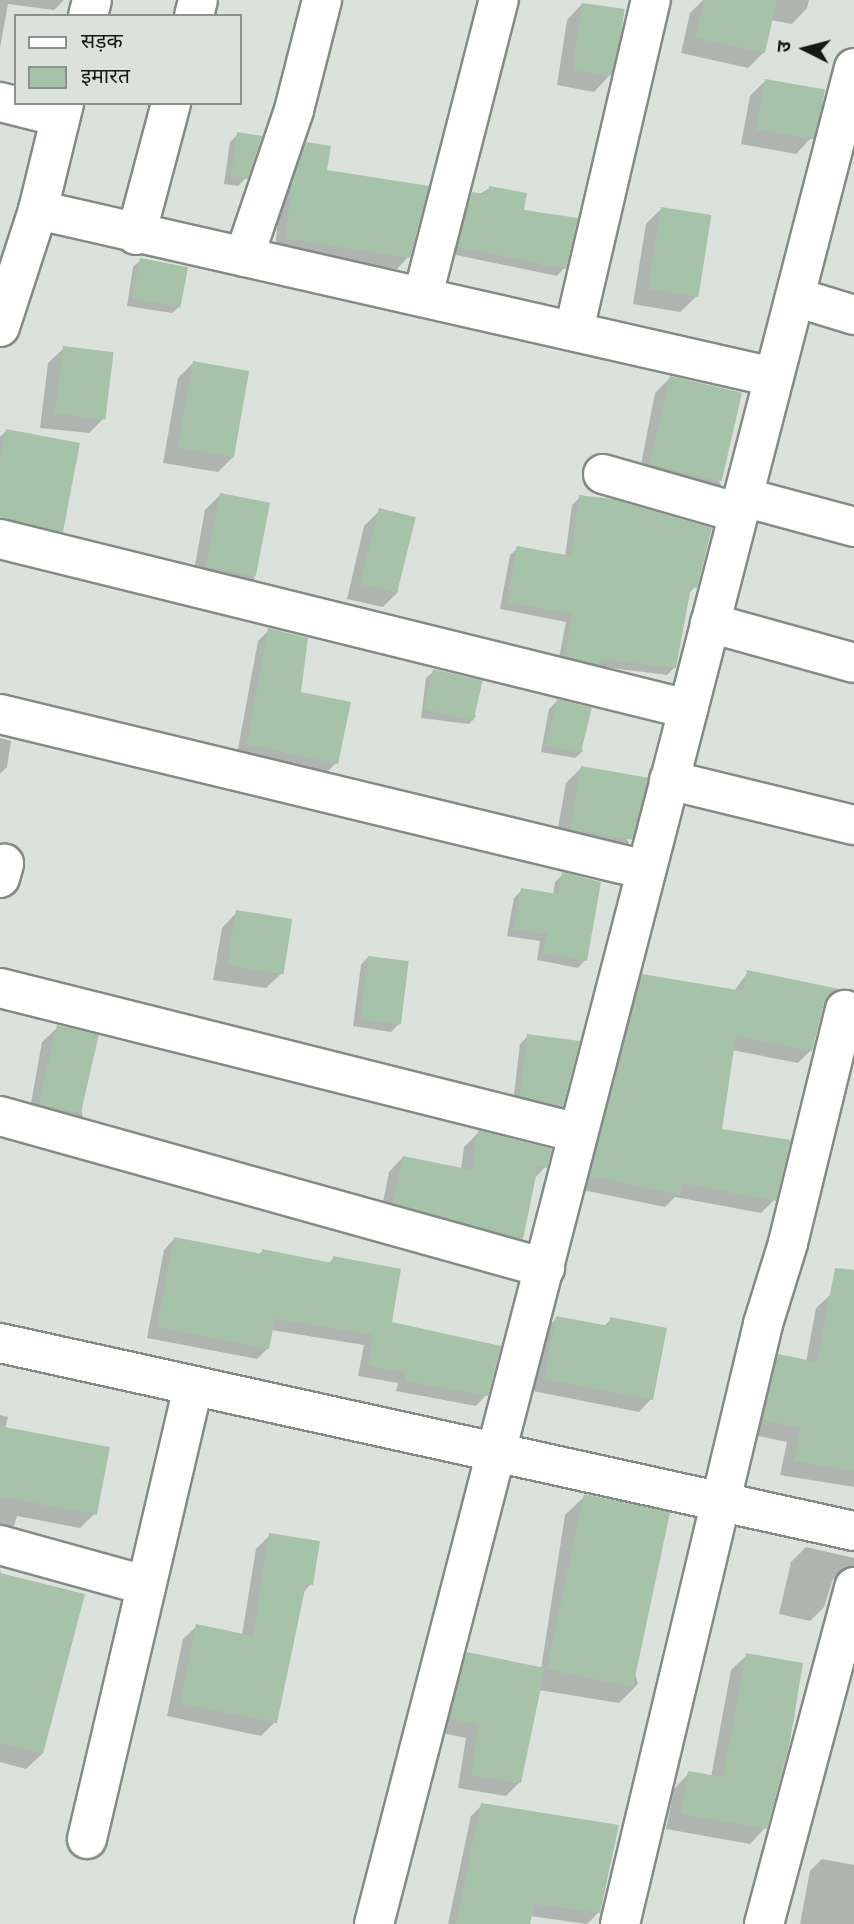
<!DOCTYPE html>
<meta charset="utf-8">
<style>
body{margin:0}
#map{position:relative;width:854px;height:1924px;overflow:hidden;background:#dbe2dc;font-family:Figtree,"Noto Sans Devanagari",sans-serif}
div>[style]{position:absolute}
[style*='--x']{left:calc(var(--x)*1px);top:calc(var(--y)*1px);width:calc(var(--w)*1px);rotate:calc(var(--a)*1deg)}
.shadow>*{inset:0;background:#0003}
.building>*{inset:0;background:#a6c3aa;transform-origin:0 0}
.roads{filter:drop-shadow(2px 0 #848b85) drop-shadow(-2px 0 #848b85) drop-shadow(0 2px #848b85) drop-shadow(0 -2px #848b85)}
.minor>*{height:38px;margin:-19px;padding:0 19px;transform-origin:19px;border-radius:19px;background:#fff}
span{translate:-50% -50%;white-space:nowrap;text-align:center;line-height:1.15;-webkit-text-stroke:6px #dbe2dc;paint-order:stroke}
.legend{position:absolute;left:14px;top:14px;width:228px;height:91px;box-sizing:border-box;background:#dbe2dc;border:2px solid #8c918d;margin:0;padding:9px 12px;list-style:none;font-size:21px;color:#161816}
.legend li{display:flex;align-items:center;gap:14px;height:35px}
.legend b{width:35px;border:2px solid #8c918d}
.north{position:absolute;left:770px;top:14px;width:70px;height:70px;-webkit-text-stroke:5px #dbe2dc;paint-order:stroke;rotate:276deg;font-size:19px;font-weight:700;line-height:28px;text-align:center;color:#161816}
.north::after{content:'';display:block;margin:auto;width:24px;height:32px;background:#161816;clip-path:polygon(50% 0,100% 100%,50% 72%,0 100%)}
</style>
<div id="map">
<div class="shadow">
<div style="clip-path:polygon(0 0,64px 0,54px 10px,8px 4px,0 48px)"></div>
<div style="clip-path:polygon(703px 0,809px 0,807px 8px,792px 24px,771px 20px,764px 52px,748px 68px,681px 53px,690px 13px)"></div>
<div style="clip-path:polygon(582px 4px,609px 76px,594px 92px,557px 85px,567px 20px)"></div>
<div style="clip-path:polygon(765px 81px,811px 138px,796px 154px,741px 144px,750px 96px)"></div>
<div style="clip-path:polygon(238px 134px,246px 178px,238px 186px,224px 184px,230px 142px)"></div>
<div style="clip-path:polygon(307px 144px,325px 171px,408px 257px,397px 269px,275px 250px,280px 198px,295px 156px)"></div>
<div style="clip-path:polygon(490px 188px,521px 212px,564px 268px,557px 276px,451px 254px,465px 202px)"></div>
<div style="clip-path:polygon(661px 209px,696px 297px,680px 312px,633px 304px,646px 224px)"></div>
<div style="clip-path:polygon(141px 260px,180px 306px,172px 313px,127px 306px,133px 267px)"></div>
<div style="clip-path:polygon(64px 348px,104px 418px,89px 433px,40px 428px,48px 363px)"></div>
<div style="clip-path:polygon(193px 363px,233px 457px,218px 472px,163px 463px,178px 378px)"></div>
<div style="clip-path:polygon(670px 378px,721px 485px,706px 500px,638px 480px,655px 393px)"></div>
<div style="clip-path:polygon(6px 431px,61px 531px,46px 546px,0 538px,0 437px)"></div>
<div style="clip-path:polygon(220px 495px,255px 579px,239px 594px,192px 582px,205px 510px)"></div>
<div style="clip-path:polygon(580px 497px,695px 587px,687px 595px,675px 667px,667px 675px,596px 666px,590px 671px,558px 663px,566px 622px,500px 609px,510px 555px,518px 548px,565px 557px,572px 505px)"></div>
<div style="clip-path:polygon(380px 510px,398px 592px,383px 607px,347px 599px,364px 526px)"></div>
<div style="clip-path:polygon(269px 630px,336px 763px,325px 774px,237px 754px,258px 641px)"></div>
<div style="clip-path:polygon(434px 671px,476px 716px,469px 724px,421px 718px,426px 678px)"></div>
<div style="clip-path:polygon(557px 701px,583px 751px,575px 758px,541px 752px,549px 709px)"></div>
<div style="clip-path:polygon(0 738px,11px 741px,7px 767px,0 774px)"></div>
<div style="clip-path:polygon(581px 768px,629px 843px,614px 858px,555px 844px,566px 783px)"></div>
<div style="clip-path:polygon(563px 874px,585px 960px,578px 968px,537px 960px,540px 941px,507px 936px,514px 898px,522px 890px,553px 895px,555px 882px)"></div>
<div style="clip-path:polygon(237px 912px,282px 973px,266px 988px,213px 980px,222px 928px)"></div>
<div style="clip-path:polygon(368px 957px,399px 1024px,391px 1032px,353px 1026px,361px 965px)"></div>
<div style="clip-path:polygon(748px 972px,822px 1003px,811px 1050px,798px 1063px,732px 1050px,720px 1130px,774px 1200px,761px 1213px,675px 1197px,665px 1207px,578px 1189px,630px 989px,643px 976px,734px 991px)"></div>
<div style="clip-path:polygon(58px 1027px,83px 1116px,67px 1131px,28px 1120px,42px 1042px)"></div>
<div style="clip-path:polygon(528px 1036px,561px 1106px,553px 1113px,513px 1103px,520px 1044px)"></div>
<div style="clip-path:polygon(479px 1132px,545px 1167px,534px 1179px,521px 1238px,507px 1252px,380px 1217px,389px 1172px,403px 1157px,461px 1170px,464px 1147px)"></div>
<div style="clip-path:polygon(174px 1239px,258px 1255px,263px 1251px,328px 1264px,334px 1258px,390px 1323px,486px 1395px,476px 1406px,396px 1391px,398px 1383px,358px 1376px,364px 1345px,271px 1330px,268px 1348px,257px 1359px,147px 1338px,164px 1250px)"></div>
<div style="clip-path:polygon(831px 1294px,854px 1299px,854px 1487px,780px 1475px,787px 1442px,749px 1434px,764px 1371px,779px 1356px,806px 1362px,816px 1308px)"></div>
<div style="clip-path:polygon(557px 1318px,603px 1327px,611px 1319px,651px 1399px,639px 1412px,533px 1391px,544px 1331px)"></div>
<div style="clip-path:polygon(0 1415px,8px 1417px,5px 1429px,95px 1513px,80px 1528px,17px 1516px,14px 1526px,0 1540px)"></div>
<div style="clip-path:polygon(585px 1496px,638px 1684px,619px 1703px,539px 1690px,520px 1782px,506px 1796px,458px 1788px,466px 1738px,437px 1732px,454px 1668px,468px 1654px,541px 1669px,565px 1515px)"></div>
<div style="clip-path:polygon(270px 1535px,311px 1584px,302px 1594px,275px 1722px,261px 1736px,167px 1716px,183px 1639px,197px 1626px,242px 1635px,256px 1549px)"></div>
<div style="clip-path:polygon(806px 1547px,854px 1558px,854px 1585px,833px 1579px,824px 1607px,810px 1621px,779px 1614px,791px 1562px)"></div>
<div style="clip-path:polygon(0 1569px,42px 1754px,26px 1769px,0 1762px)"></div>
<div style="clip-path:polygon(747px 1655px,801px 1665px,794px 1719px,765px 1828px,750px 1844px,666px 1829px,674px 1789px,689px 1773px,711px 1777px,731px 1670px)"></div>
<div style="clip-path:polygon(482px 1805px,599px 1912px,587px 1924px,530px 1916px,528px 1924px,448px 1924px,471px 1816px)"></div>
<div style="clip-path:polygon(822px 1859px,854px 1865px,854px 1924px,800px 1924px,810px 1871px)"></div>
</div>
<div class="building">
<div style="clip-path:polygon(704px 0,777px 0,765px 53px,695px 38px)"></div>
<div style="left:582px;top:3px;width:43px;height:68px;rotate:8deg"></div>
<div style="left:765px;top:79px;width:61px;height:51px;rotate:10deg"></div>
<div style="clip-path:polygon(237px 132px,262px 136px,248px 179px,231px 176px)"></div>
<div style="clip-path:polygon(306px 142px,331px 146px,327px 170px,429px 186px,410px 258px,286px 239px,291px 185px)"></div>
<div style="clip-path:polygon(489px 186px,527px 193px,524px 210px,578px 218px,566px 269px,458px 247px,472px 192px,488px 195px)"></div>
<div style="left:661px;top:207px;width:51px;height:83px;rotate:9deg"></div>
<div style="left:140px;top:258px;width:49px;height:41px;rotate:11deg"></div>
<div style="left:63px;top:346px;width:51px;height:68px;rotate:7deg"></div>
<div style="left:193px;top:361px;width:57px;height:88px;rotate:10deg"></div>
<div style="left:670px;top:376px;width:74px;height:91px;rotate:13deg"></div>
<div style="clip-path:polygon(6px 429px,80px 443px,63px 532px,0 518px,0 460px)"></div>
<div style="left:220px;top:493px;width:51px;height:75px;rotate:11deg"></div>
<div style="clip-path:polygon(579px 495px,612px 499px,712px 528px,697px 588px,691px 587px,676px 668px,601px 659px,600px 665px,565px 656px,572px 614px,507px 602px,517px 546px,571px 556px)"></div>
<div style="left:379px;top:508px;width:38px;height:78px;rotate:14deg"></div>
<div style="clip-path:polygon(268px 628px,308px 638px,301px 692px,351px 702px,338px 764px,247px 744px)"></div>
<div style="left:433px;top:669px;width:51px;height:41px;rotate:13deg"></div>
<div style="left:557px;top:699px;width:36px;height:47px;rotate:14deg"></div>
<div style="left:581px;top:766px;width:68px;height:64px;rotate:10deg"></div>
<div style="clip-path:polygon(562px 872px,601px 882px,587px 961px,543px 953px,547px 934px,514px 929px,521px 888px,558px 894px)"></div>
<div style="left:236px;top:910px;width:57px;height:56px;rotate:9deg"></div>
<div style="left:368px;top:956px;width:41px;height:64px;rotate:7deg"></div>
<div style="clip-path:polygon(747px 970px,839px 989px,824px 1004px,812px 1051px,736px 1036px,722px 1129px,791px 1140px,776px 1201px,682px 1183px,680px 1195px,590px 1176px,642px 974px,743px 991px)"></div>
<div style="left:57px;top:1025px;width:43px;height:81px;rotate:13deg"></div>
<div style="clip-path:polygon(527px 1034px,580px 1041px,563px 1107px,520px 1096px)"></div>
<div style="clip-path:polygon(478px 1130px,552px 1149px,547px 1168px,538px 1166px,523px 1239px,393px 1203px,403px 1156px,472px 1170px)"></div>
<div style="clip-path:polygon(174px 1237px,262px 1254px,262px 1249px,332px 1263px,333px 1256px,401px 1269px,392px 1322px,501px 1346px,488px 1396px,405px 1381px,407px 1373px,368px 1366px,373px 1335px,275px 1319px,269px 1349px,157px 1327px)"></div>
<div style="clip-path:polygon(835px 1268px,854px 1270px,854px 1471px,794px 1461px,800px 1428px,763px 1420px,778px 1354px,817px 1362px)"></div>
<div style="clip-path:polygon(556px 1316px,609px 1326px,610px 1317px,667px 1328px,653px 1400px,544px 1379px)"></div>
<div style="left:0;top:1426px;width:112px;height:69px;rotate:11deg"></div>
<div style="left:584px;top:1494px;width:88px;height:179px;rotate:12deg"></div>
<div style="clip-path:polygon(269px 1533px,320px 1541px,313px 1585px,306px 1584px,277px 1723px,180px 1703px,196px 1624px,253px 1636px)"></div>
<div style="clip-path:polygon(0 1573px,85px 1594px,43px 1754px,0 1743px)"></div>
<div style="clip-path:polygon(467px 1652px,545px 1668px,521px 1783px,471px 1775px,479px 1724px,450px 1719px)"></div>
<div style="clip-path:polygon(746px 1653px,803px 1663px,789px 1746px,767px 1829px,681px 1814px,688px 1771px,723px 1777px)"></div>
<div style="clip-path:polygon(481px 1803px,619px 1825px,600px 1913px,534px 1904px,530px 1924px,456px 1924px)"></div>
</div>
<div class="roads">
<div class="minor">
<div style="--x:88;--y:16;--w:16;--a:-76"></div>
<div style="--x:194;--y:16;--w:16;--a:-76"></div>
<div style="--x:0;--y:102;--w:62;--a:14"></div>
<div style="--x:38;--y:210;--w:754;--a:12.8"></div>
<div style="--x:136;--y:235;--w:137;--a:-75.1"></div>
<div style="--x:244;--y:257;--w:155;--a:-71.2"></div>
<div style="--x:294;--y:110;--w:114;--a:-75.7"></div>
<div style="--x:423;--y:295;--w:305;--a:-75.6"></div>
<div style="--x:795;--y:297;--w:62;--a:17"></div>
<div style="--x:0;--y:327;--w:123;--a:-72"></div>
<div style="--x:38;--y:210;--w:110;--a:-76.3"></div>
<div style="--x:574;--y:330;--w:339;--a:-76.9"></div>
<div style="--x:603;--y:474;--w:141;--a:16"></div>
<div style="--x:743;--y:497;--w:115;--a:15.1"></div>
<div style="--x:0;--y:539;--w:709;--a:13.88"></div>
<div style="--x:710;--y:623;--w:149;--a:15.5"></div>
<div style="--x:0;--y:714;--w:665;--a:13.58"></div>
<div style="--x:669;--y:780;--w:190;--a:13.7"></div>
<div style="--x:0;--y:878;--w:15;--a:-74"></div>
<div style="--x:0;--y:988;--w:596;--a:14.08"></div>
<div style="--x:0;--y:1116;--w:566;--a:15.58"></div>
<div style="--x:0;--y:1343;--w:874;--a:12.42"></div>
<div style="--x:0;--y:1545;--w:149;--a:15.5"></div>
<div style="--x:87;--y:1839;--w:465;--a:-76.8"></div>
<div style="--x:374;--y:1924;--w:1917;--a:-75.5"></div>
<div style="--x:620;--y:1924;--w:617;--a:-76.59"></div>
<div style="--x:763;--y:1324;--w:85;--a:-72.8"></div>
<div style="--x:788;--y:1243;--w:240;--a:-76.3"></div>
<div style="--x:764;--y:1924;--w:349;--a:-75"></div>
</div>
</div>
<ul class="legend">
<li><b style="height:9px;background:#fff"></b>सड़क</li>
<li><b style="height:19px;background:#a6c3aa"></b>इमारत</li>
</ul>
<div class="north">उ</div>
</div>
